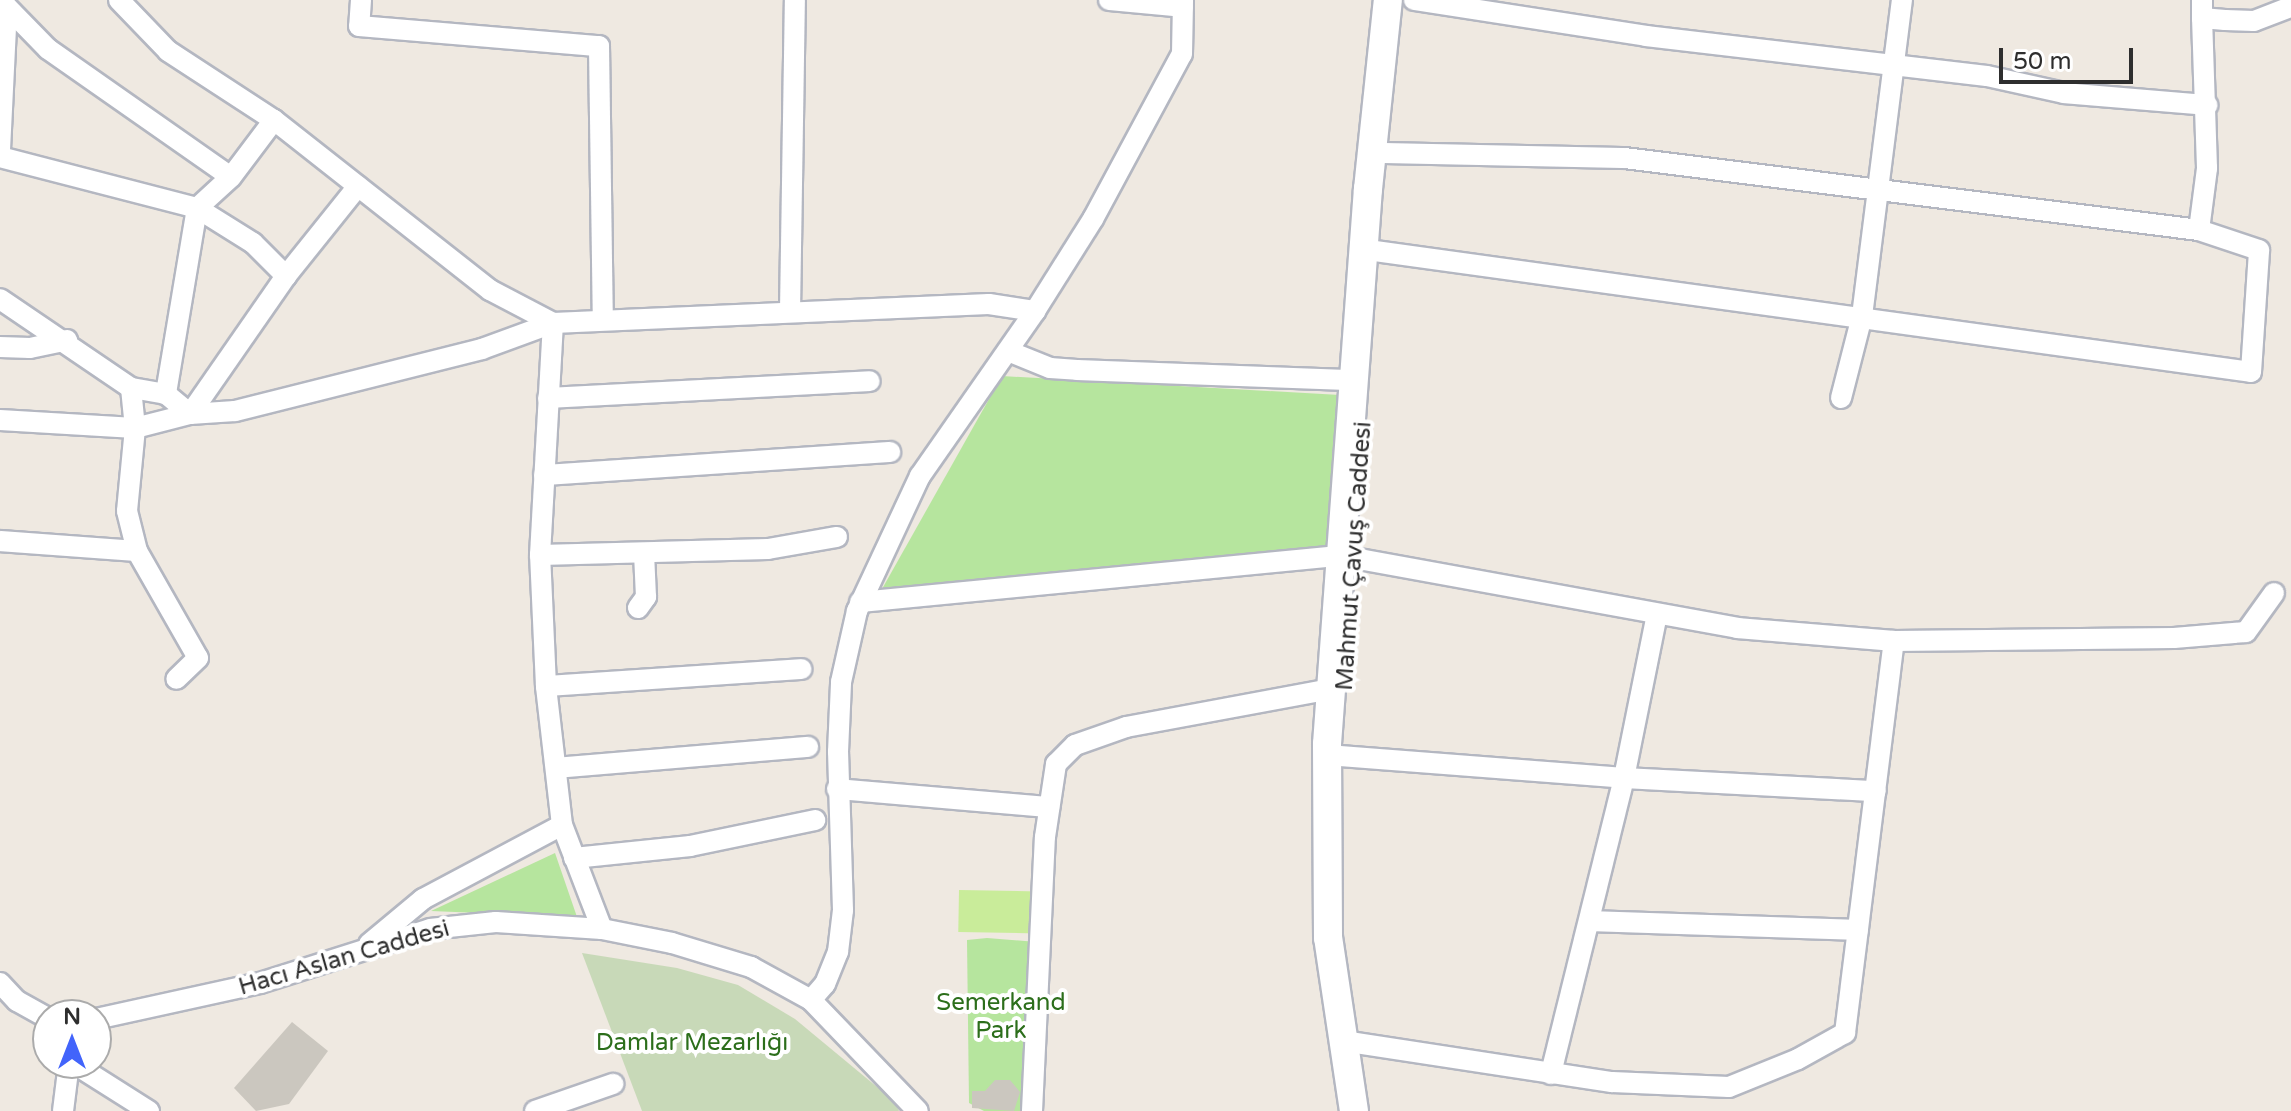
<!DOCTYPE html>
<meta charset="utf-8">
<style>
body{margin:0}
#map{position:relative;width:2291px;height:1111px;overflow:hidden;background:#efe9e1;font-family:"Varela Round",sans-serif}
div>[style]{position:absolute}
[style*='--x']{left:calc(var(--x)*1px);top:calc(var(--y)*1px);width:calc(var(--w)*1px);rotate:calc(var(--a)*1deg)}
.green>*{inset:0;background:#b6e59e}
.cemetery>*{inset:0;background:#c8d9b8}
.pitch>*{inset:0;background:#c9ec9a;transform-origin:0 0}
.building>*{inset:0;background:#cbc7bf}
.roads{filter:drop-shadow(2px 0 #b4b7c1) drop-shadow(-2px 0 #b4b7c1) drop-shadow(0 2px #b4b7c1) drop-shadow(0 -2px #b4b7c1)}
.minor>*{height:20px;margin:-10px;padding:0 10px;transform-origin:10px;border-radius:10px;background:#fff}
.secondary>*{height:28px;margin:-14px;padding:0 14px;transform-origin:14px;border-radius:14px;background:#fff}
span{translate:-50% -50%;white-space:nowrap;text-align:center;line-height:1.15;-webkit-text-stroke:8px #fff;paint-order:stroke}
.street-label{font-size:24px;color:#2e2e2e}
.park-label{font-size:24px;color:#2c6e1b}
.north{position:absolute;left:32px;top:999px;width:80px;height:80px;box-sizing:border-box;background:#fff;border:2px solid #ababab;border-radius:50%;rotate:0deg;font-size:22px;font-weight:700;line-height:32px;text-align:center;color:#2e2e2e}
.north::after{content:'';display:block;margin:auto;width:28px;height:36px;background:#4264fb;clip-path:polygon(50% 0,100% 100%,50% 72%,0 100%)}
.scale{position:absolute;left:1999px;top:48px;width:134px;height:36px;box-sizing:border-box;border:4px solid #2e2e2e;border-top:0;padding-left:10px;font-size:24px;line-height:28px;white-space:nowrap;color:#2e2e2e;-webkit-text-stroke:6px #fff;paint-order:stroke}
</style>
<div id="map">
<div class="green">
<div style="clip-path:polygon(1002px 376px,1340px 395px,1332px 546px,882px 589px)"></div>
<div style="clip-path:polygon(555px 853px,577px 917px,431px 911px)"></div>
<div style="clip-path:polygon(987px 938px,1037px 942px,1032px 1111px,984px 1111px,969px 1103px,967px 940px)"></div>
</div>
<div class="cemetery">
<div style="clip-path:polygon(582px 953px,677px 968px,738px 985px,795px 1019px,894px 1101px,899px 1111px,642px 1111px)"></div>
</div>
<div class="pitch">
<div style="left:959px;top:890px;width:80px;height:42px;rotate:1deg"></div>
</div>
<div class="building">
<div style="clip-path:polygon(292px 1022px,328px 1051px,289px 1104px,256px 1111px,234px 1088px)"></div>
<div style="clip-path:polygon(995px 1080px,1010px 1080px,1020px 1092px,1014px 1111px,972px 1108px,972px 1091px,985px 1091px)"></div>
</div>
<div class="roads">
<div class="minor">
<div style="--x:119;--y:0;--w:71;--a:46.1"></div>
<div style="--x:168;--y:51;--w:126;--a:33.1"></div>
<div style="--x:274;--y:120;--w:71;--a:127"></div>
<div style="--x:231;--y:177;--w:46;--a:137.6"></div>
<div style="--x:197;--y:208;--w:189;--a:99.5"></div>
<div style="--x:361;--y:0;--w:26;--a:94"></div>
<div style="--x:359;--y:26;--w:241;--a:4.8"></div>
<div style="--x:599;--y:46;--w:271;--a:89.2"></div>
<div style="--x:1109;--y:0;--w:74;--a:5.4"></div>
<div style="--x:1414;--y:0;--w:235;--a:8.8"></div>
<div style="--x:1646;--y:36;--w:343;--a:6.7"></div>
<div style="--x:1987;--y:76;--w:79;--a:12.4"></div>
<div style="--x:2064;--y:93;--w:144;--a:4.8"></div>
<div style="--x:2202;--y:0;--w:18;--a:90"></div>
<div style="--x:2202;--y:18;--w:23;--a:5"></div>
<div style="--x:2225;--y:20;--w:29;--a:2"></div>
<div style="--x:2254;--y:21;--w:40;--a:-21"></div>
<div style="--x:7;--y:7;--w:59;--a:45.7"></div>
<div style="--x:48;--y:49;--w:223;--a:35"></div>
<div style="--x:274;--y:120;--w:275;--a:38.2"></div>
<div style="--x:490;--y:290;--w:71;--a:27.6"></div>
<div style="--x:0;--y:150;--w:143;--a:-87.2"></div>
<div style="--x:0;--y:157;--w:203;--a:14.5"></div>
<div style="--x:197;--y:208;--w:66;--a:32"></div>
<div style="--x:253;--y:243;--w:47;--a:45"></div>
<div style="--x:286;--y:276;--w:168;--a:124.8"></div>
<div style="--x:190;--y:414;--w:31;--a:-140"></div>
<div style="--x:166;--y:394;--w:36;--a:-170"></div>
<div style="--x:131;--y:388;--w:158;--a:-145.8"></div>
<div style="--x:2199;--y:230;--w:63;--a:-82.6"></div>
<div style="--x:2207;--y:168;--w:150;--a:-91.9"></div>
<div style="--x:1375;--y:251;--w:884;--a:7.86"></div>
<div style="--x:2251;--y:372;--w:122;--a:-86.2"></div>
<div style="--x:2259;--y:250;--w:63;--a:-161.6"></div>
<div style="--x:2199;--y:230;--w:579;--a:-172.86"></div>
<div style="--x:1624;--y:158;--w:242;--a:-178.8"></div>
<div style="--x:286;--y:276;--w:115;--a:-51.3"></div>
<div style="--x:790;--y:311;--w:311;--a:-89.1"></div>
<div style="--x:0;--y:347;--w:30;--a:2"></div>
<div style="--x:30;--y:348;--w:38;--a:-12"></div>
<div style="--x:1008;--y:351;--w:45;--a:22"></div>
<div style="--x:1050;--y:368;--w:27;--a:4"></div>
<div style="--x:1077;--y:370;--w:277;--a:2.1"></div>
<div style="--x:131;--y:388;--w:40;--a:84.3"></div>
<div style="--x:135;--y:428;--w:83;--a:95.5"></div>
<div style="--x:127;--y:511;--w:41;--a:76"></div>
<div style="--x:137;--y:551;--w:123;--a:60.3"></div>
<div style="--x:198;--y:658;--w:30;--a:136"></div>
<div style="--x:548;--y:398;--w:322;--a:-3"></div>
<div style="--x:1841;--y:398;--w:85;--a:-75.6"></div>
<div style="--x:1862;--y:316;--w:319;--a:-82.8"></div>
<div style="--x:0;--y:420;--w:135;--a:3.4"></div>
<div style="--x:135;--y:428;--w:57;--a:-14.3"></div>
<div style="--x:190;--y:414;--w:45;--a:-3.8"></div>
<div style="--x:235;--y:411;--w:255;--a:-14.1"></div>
<div style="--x:482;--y:349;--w:76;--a:-20.1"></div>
<div style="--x:544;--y:475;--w:347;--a:-3.8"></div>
<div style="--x:0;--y:541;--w:137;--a:4.2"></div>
<div style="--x:540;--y:555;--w:228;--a:-1.5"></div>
<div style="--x:768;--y:549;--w:70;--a:-9.9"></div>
<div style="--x:860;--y:602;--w:484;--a:-5.5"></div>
<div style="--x:1342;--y:556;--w:402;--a:10.3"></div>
<div style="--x:1737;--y:628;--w:158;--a:4.7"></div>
<div style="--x:1894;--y:641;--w:280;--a:-0.6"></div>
<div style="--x:2174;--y:638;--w:72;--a:-4.8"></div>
<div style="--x:2246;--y:632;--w:48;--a:-54.3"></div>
<div style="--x:638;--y:608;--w:14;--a:-54"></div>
<div style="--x:646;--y:597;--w:44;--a:-92.6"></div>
<div style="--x:1657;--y:614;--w:167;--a:101.4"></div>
<div style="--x:1624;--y:778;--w:252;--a:3"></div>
<div style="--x:546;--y:686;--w:256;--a:-3.8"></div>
<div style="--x:1340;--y:756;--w:285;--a:4.4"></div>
<div style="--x:1624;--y:778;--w:305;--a:103.9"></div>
<div style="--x:556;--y:768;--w:253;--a:-4.8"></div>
<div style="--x:837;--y:789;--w:213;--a:4.9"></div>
<div style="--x:574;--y:858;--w:117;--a:-5.9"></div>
<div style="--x:690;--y:846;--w:128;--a:-11.7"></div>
<div style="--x:1591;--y:921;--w:267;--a:1.9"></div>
<div style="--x:602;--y:929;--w:111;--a:-111"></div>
<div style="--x:562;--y:825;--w:140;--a:-96.6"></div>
<div style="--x:546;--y:686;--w:131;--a:-92.6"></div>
<div style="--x:540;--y:555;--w:232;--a:-86.8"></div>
<div style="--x:553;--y:323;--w:436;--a:-2.5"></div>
<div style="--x:989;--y:304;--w:47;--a:8.7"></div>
<div style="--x:1035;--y:311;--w:109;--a:-57.8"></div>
<div style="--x:1093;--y:219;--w:187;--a:-61.7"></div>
<div style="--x:1182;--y:54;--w:54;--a:-88.9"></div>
<div style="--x:369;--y:944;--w:70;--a:-39.8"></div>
<div style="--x:423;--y:899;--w:157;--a:-28"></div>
<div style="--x:0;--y:983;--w:25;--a:47"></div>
<div style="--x:17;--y:1001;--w:35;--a:29"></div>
<div style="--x:811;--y:1000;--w:21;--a:-49"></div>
<div style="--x:825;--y:984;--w:35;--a:-68"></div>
<div style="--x:838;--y:952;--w:42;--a:-83.2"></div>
<div style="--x:843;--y:910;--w:158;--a:-91.8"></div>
<div style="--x:838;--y:752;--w:70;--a:-87.5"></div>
<div style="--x:841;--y:682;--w:73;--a:-77.3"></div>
<div style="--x:857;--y:611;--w:149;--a:-65"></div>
<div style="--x:920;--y:476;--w:201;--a:-55.1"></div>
<div style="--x:96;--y:1019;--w:168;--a:-12.4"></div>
<div style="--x:260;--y:983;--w:178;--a:-17.6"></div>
<div style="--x:430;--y:929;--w:66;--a:-6.1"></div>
<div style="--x:496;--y:922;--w:106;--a:3.8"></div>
<div style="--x:602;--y:929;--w:71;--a:11.3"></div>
<div style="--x:672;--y:943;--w:83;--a:16.9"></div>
<div style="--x:751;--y:967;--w:68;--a:28.8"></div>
<div style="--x:811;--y:1000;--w:154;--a:46.1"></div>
<div style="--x:1343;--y:1041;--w:272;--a:8.7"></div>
<div style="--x:1612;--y:1082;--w:117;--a:2.4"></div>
<div style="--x:1729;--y:1087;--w:74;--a:-22.1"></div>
<div style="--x:1798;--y:1059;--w:54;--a:-29"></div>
<div style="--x:1845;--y:1033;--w:395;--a:-82.9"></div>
<div style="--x:73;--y:1063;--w:90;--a:32.3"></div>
<div style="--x:63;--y:1111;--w:48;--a:-82.9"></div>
<div style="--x:535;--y:1111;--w:83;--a:-19.1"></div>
<div style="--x:1032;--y:1111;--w:274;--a:-87.3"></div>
<div style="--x:1045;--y:837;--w:74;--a:-81.4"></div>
<div style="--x:1056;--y:764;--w:27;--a:-45"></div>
<div style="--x:1075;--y:745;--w:54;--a:-19.4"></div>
<div style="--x:1126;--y:727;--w:209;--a:-10.5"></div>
</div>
<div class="secondary">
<div style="--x:1354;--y:1111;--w:175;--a:-98.5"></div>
<div style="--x:1328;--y:938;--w:194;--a:-90.3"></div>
<div style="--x:1327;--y:744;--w:557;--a:-85.78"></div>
<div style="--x:1368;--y:189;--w:190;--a:-84"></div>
</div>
</div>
<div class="street-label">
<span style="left:1354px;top:556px;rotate:-86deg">Mahmut Çavuş Caddesi</span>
<span style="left:344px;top:958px;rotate:-16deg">Hacı Aslan Caddesi</span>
</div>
<div class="park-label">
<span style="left:1001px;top:1017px">Semerkand<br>Park</span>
<span style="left:692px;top:1043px">Damlar Mezarlığı</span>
</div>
<div class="north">N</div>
<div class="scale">50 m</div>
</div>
